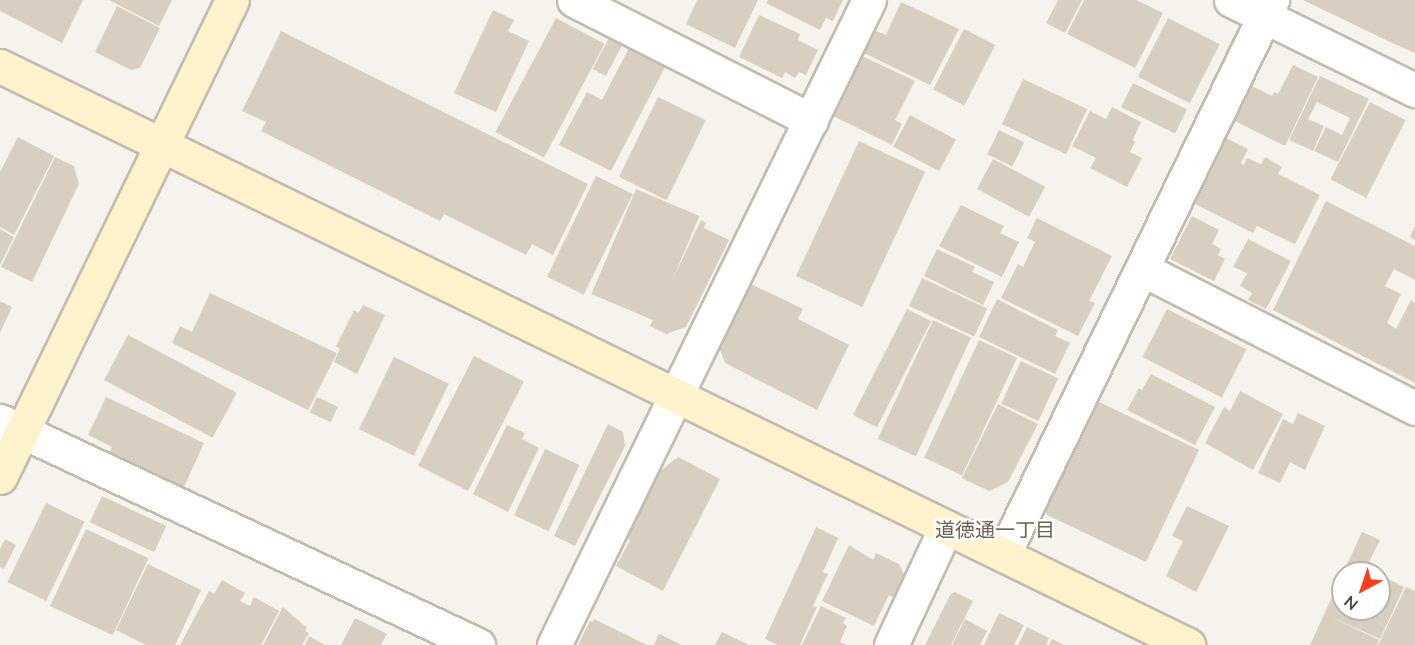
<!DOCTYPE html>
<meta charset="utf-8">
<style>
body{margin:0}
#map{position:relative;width:1415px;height:645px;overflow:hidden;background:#f6f3ec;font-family:Mulish,"Noto Sans JP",sans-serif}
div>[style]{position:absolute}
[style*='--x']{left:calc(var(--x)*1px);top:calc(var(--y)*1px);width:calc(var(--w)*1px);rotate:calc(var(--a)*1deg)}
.building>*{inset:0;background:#d8cfc1;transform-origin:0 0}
.roads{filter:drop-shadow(2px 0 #c2bbae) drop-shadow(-2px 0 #c2bbae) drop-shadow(0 2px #c2bbae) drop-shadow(0 -2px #c2bbae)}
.street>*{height:33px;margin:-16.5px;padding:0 16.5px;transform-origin:16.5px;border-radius:16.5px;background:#fff}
.secondary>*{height:33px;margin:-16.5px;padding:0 16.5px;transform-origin:16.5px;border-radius:16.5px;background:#fff3cd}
span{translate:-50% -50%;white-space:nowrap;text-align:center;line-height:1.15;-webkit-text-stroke:4.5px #fff;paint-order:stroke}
.neighbourhood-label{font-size:20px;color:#6e6250}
.north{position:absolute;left:1331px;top:561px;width:60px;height:60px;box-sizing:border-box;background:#fff;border:2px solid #b7b4b0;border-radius:50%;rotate:220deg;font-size:16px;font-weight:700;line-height:24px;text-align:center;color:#4b4439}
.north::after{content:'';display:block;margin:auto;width:21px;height:27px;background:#fc3f1d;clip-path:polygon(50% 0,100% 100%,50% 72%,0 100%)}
</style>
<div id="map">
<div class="building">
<div style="clip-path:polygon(0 0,83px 0,62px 43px,0 11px)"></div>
<div style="clip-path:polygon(109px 0,172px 0,159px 26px)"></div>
<div style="clip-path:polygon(697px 0,758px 0,735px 48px,686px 24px)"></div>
<div style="clip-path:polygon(768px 0,843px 0,833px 21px,826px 18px,820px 30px,766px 3px)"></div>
<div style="clip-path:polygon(1058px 0,1082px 0,1065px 33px,1046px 23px)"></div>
<div style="clip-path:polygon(1084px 0,1136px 0,1163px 13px,1135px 68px,1067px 34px)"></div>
<div style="clip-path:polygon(1303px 0,1415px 0,1415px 53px,1392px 43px)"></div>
<div style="clip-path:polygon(901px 2px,959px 29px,930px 85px,864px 53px,876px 31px,886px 35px)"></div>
<div style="clip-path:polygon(117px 6px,160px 28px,140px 68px,131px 70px,95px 52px)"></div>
<div style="clip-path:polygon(493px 10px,514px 20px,508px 31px,529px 41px,496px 112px,454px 93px)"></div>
<div style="clip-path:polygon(759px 15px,800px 34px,798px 40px,818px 50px,806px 75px,799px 72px,795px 78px,785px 72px,782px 78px,739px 57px)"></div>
<div style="left:556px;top:18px;width:55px;height:129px;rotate:28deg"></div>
<div style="left:1168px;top:18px;width:58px;height:66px;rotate:27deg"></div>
<div style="left:964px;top:29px;width:35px;height:68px;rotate:27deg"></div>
<div style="clip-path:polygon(281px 31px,588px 184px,553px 255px,532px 244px,526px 255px,444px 214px,440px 221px,261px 131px,266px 122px,242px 111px)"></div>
<div style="left:609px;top:38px;width:15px;height:35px;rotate:28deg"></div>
<div style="clip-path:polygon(630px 46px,666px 65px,611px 171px,559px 145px,587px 92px,602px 100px)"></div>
<div style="clip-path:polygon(860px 55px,915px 81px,895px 120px,902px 124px,892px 145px,831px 115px)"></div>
<div style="clip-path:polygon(1293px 65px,1318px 77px,1285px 146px,1231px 119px,1248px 84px,1272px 96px,1274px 92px,1278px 94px)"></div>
<div style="clip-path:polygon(1320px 76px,1369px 99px,1338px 162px,1314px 151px,1326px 127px,1342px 135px,1350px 118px,1317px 102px,1308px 119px,1324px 126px,1313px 151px,1289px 140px)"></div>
<div style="left:1023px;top:79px;width:71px;height:50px;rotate:25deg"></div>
<div style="left:1133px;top:83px;width:60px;height:27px;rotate:26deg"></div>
<div style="left:658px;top:97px;width:53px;height:89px;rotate:26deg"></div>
<div style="left:1370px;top:102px;width:40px;height:87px;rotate:27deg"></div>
<div style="clip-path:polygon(1112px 107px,1141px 122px,1133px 140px,1135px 142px,1130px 152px,1142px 158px,1127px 187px,1090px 168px,1096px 158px,1072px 146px,1090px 111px,1106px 119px)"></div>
<div style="left:910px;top:115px;width:52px;height:36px;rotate:28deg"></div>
<div style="left:999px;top:130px;width:28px;height:27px;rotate:26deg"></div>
<div style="clip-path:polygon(1222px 136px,1248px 149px,1241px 163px,1244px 165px,1247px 158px,1261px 164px,1265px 157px,1282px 167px,1278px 174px,1320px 195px,1295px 244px,1257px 226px,1253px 233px,1189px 201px)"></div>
<div style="clip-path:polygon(18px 137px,54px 156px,14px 235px,0 227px,0 172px)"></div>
<div style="left:859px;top:141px;width:73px;height:149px;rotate:25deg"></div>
<div style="clip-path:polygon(55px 157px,74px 166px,79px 184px,32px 282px,1px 267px)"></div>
<div style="left:993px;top:159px;width:59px;height:34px;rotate:28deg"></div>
<div style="left:596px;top:176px;width:41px;height:112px;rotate:26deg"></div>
<div style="left:636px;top:189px;width:69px;height:114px;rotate:23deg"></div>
<div style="clip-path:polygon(1326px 201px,1415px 246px,1415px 280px,1394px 269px,1385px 286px,1401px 294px,1387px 323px,1396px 329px,1411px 300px,1415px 303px,1415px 383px,1273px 310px)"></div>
<div style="clip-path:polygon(961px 205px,1004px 226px,1000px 233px,1019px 242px,1002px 277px,939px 246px)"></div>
<div style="clip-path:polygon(1192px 216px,1219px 230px,1212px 244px,1221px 249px,1218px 255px,1225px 259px,1214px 281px,1170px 259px)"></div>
<div style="clip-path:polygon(1037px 218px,1112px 256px,1089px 301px,1095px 303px,1078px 336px,1001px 298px,1018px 264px,1023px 267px,1035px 242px,1027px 238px)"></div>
<div style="clip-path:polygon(701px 220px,706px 223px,704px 228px,729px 240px,686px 327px,666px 334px,650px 326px)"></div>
<div style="clip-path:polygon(1415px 226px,1415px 240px,1410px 237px)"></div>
<div style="clip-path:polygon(0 229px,14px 237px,0 265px)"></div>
<div style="clip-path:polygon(1248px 239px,1291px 261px,1266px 309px,1248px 300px,1252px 293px,1240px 286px,1247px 273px,1233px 267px)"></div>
<div style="clip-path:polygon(937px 249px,975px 267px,972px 272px,994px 282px,983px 305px,924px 276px)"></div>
<div style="left:922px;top:278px;width:72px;height:31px;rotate:25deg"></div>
<div style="clip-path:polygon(751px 284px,803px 309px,798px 319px,849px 345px,817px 410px,725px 363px,719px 347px)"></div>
<div style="clip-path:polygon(210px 293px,337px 353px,308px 410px,172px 343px,180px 326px,192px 332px)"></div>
<div style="clip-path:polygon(997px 299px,1058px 330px,1055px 336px,1070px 343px,1055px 374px,979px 337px)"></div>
<div style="clip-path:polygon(0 301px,12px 307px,0 333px)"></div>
<div style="clip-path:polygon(363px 305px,385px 315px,357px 374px,334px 362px,340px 349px,336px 346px,354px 310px,358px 313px)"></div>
<div style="left:907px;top:309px;width:27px;height:119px;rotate:27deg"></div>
<div style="left:1167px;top:309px;width:89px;height:54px;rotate:27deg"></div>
<div style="left:933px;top:320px;width:42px;height:131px;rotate:25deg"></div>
<div style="left:128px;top:335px;width:123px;height:51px;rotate:28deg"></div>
<div style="left:979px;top:340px;width:42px;height:130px;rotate:25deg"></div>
<div style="left:474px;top:356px;width:56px;height:123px;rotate:27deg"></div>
<div style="left:394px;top:357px;width:61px;height:80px;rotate:26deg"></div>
<div style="left:1021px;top:361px;width:41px;height:47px;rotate:25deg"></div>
<div style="clip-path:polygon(1151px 374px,1215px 407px,1195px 445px,1127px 410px,1139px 388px,1142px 390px)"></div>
<div style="clip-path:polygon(1240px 391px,1283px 414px,1253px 470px,1205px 443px,1224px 407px,1230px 411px)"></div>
<div style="clip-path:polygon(106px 397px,204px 443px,184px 487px,110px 452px,112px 447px,88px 435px)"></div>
<div style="left:317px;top:397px;width:23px;height:17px;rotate:25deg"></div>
<div style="clip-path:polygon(1095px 400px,1199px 450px,1146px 562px,1047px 515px,1043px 503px)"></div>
<div style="clip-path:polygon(998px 404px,1038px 424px,1008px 482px,989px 491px,962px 478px)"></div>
<div style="clip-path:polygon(1298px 413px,1325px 426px,1305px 470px,1290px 462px,1280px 483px,1258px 473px,1283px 419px,1293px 424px)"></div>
<div style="clip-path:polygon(608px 424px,623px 432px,625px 446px,575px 546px,554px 536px)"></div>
<div style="clip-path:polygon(507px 425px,525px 433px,522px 439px,539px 448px,508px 512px,473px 494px)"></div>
<div style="left:545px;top:449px;width:38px;height:73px;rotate:25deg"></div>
<div style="clip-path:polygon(678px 457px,720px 479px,663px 591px,616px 566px,630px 540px,626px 538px,659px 472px)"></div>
<div style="left:102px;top:496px;width:71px;height:29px;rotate:25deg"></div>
<div style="left:46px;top:503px;width:43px;height:88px;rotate:26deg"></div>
<div style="clip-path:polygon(1187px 506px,1229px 526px,1196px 592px,1166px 576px,1183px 541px,1172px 536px)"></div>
<div style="clip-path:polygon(816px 527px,838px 538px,823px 572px,828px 574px,813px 606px,817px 607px,800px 645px,778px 645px,765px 639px)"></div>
<div style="left:86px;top:529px;width:69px;height:85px;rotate:25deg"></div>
<div style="clip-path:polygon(1362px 532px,1380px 540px,1366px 568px,1376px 573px,1343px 573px)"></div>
<div style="clip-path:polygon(5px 539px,16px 545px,4px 569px,0 567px,0 549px)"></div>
<div style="clip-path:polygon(849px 545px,873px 560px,876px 553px,899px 564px,905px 576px,894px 598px,889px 595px,874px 626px,822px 601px)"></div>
<div style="clip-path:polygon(148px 564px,201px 590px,175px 645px,146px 645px,116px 630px)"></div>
<div style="clip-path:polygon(1343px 573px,1343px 609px,1379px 609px,1379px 574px,1404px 587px,1380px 639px,1329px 616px,1379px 640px,1377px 645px,1310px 645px)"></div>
<div style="clip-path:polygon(222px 580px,245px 593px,240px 601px,250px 606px,254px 597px,279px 611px,261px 645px,180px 645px,209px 591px,214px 594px)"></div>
<div style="clip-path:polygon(1406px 587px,1415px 591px,1415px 645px,1378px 645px)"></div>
<div style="clip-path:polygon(955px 592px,973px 601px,951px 645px,925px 645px,950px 595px)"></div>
<div style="clip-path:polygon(821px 606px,846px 618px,843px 623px,847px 626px,840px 642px,846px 645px,802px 645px)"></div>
<div style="clip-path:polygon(283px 607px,307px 628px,305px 631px,309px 633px,302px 645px,263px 645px)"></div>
<div style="clip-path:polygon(999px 613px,1024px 625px,1014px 645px,984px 645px)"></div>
<div style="clip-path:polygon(355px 618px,387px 634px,381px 645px,341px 645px)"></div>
<div style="clip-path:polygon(594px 619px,647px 645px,578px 645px,590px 621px,593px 622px)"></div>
<div style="clip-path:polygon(965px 619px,987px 631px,980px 645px,952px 645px)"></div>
<div style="clip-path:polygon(1027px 627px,1049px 638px,1046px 645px,1018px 645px)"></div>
<div style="clip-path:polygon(722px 632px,749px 645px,715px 645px)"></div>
<div style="clip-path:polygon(659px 634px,682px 645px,654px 645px)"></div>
<div style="clip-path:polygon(309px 636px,325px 645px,305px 645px)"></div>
<div style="clip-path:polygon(1052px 639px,1064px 645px,1049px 645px)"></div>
</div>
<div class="roads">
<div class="street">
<div style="--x:574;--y:0;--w:266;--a:26.9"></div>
<div style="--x:1231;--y:0;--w:205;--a:26.1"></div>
<div style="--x:1142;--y:269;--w:306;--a:27"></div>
<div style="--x:0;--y:421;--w:528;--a:25.11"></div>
<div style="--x:1003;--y:555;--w:617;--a:-64.14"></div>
<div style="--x:554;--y:645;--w:718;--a:-63.97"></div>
<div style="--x:891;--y:645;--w:130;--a:-65"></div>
</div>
<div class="secondary">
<div style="--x:0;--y:66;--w:1322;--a:25.98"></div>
<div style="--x:0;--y:477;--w:530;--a:-64.06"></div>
</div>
</div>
<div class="neighbourhood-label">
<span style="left:995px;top:529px">道徳通一丁目</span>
</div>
<div class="north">N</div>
</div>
